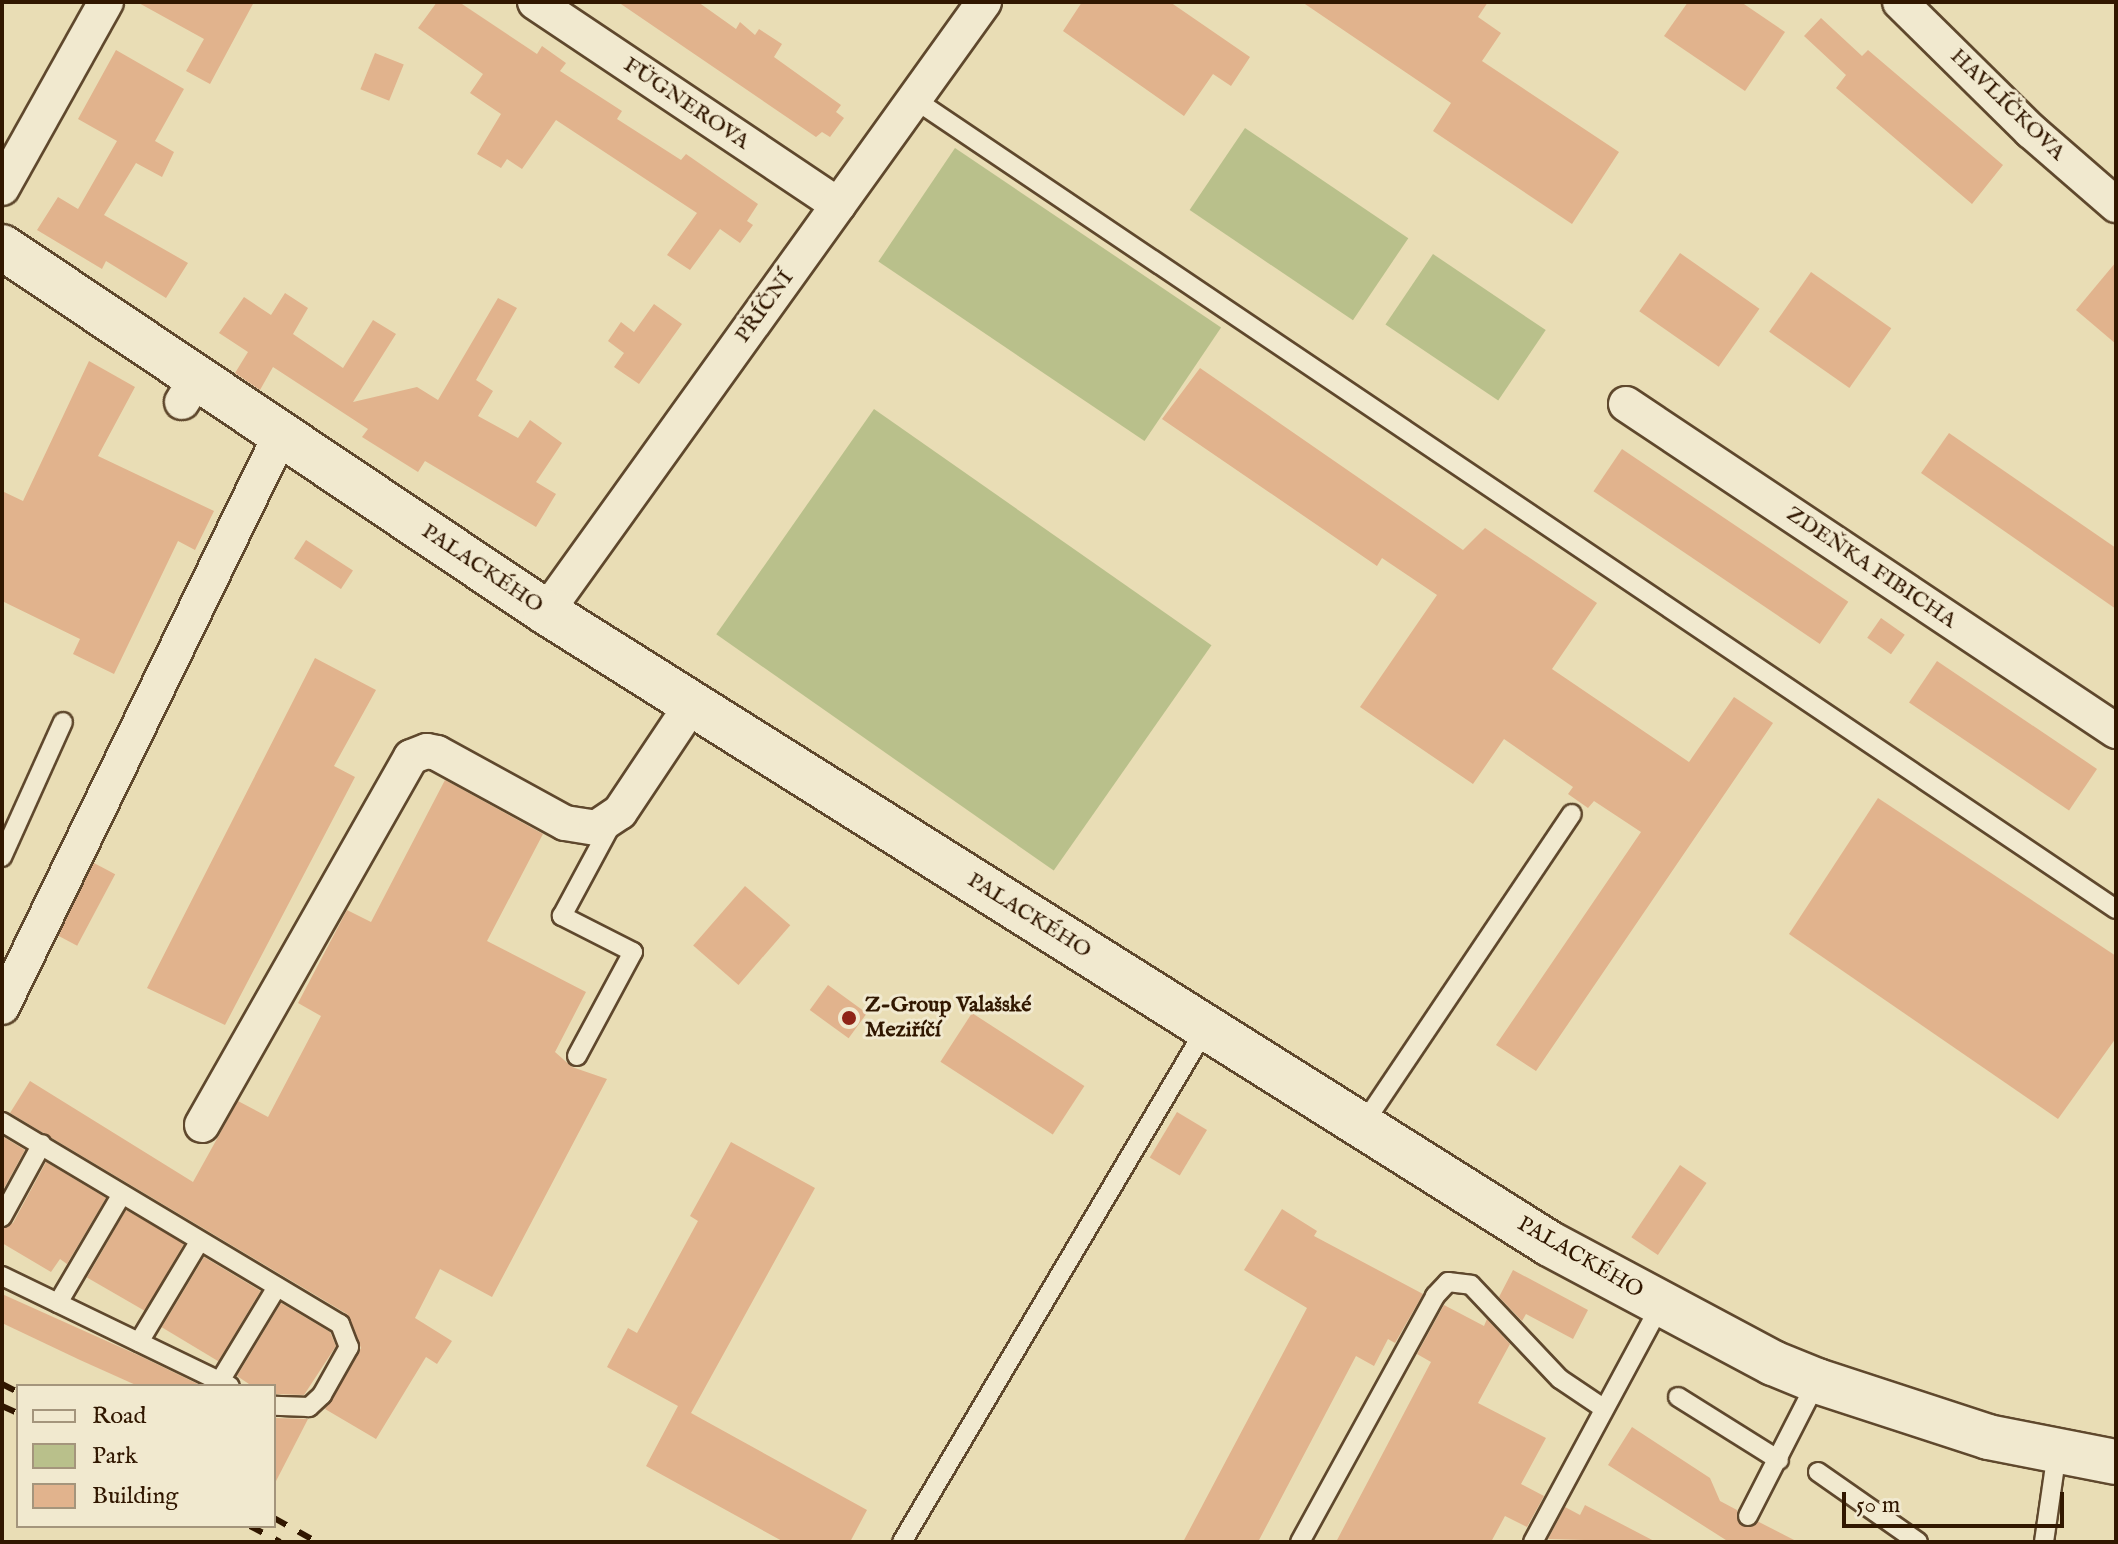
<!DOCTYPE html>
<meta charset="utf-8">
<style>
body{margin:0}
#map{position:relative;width:2118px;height:1544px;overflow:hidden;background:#e9ddb5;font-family:"IM FELL English",serif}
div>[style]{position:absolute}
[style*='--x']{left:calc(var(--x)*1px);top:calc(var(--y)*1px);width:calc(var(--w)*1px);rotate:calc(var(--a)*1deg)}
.green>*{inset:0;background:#b9c08b;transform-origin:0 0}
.building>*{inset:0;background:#e1b38d;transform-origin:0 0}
.roads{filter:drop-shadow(2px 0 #5f482d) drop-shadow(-2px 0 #5f482d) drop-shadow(0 2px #5f482d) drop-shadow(0 -2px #5f482d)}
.lane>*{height:18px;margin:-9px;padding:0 9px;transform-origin:9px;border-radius:9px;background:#f1e9cf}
.street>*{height:34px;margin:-17px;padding:0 17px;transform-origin:17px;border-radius:17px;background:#f1e9cf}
.secondary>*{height:44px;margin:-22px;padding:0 22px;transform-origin:22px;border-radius:22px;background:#f1e9cf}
.rail>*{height:6px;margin-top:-3px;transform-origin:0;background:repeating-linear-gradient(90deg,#311700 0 14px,transparent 0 28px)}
.dots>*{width:22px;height:22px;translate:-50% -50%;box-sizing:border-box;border:4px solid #f1e9cf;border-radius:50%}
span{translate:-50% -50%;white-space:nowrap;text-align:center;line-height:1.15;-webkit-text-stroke:6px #f1e9cf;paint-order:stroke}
.street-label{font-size:22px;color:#311700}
.poi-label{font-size:22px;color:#311700;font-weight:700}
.left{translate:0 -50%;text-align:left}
.frame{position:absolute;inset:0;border:4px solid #311700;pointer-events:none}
.legend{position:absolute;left:16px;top:1384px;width:260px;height:144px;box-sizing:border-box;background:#f1e9cf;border:2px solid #a4957c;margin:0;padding:10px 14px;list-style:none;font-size:24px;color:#311700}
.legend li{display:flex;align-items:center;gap:16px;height:40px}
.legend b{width:40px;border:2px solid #a4957c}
.scale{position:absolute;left:1842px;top:1492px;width:222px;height:36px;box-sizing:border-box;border:4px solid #311700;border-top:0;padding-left:10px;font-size:24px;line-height:28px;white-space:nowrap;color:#311700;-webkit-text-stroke:6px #f1e9cf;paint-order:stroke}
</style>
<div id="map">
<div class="green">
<div style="left:1245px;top:128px;width:197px;height:99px;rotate:34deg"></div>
<div style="left:955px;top:148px;width:321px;height:137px;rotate:34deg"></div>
<div style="left:1433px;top:254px;width:136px;height:85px;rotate:34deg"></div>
<div style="left:874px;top:409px;width:412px;height:275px;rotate:35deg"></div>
</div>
<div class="building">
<div style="clip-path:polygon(137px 2px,254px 2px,210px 84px,186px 71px,204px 39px)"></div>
<div style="clip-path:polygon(437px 2px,459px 2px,537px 54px,542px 46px,566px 63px,560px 71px,622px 111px,617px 119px,681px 160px,686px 154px,758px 204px,747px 221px,753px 225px,740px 243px,720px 229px,690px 270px,667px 255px,697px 213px,556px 120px,522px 169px,507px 159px,501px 168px,477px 154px,501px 114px,470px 93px,483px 74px,418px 28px)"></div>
<div style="clip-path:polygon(618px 2px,698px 2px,736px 29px,740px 22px,755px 35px,759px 29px,782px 44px,774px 57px,841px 105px,836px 112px,844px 118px,830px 137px,822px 132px,816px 137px)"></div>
<div style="clip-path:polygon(1082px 2px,1170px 2px,1250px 57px,1231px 86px,1213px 74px,1184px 116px,1063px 31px)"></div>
<div style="clip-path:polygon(1302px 2px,1488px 2px,1478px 17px,1501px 33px,1482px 61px,1619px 152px,1572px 224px,1433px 131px,1451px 103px)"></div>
<div style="clip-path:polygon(1688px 2px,1741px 2px,1785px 32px,1745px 91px,1664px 36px)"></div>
<div style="clip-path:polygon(1821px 18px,1862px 56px,1868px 50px,2003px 165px,1972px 204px,1836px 88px,1846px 75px,1804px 36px)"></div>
<div style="clip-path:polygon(116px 50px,184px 89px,155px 141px,174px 152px,162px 177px,136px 163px,104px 215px,188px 263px,166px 298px,106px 261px,102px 269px,37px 230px,58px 197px,78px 209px,117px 141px,78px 119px)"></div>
<div style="left:375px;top:53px;width:31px;height:39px;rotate:22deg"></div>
<div style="left:1680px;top:253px;width:97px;height:71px;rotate:35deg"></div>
<div style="clip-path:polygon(2116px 262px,2116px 344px,2076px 310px)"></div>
<div style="left:1811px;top:272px;width:98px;height:73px;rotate:35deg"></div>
<div style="clip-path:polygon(285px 293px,308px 308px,293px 334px,343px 368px,373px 320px,396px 334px,353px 402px,417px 387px,438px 400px,498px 298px,517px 308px,476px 380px,493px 391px,478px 416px,518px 438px,530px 420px,562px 443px,536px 482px,556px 494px,536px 527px,425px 461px,418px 472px,362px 437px,368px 429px,273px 367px,260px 390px,235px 373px,248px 352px,219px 333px,244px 297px,271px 315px)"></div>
<div style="clip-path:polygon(654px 304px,682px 324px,639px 384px,614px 367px,624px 353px,608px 341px,621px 322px,634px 332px)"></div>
<div style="clip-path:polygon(89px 361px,135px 387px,98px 456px,214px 511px,195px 550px,178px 541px,114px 674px,73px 654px,80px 639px,2px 601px,2px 491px,23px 501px)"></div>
<div style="clip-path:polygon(1200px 368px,1463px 550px,1485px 528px,1597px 603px,1552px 669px,1689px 762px,1734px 697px,1773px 723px,1536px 1071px,1496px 1045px,1641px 832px,1594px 801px,1588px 808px,1568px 794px,1573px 787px,1504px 739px,1473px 784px,1360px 707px,1437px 595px,1382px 558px,1377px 566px,1162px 419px)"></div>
<div style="clip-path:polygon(1949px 433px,2116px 548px,2116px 609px,1921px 473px)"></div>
<div style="left:1622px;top:449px;width:273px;height:51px;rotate:34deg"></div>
<div style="left:306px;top:540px;width:56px;height:22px;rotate:33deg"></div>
<div style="left:1881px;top:618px;width:29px;height:24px;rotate:35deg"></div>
<div style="clip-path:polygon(315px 658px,376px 690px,334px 766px,355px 777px,225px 1025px,147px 988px)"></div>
<div style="left:1937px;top:661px;width:193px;height:50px;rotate:34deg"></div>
<div style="clip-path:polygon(445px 780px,543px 834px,487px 941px,586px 992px,555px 1052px,572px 1067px,607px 1079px,492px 1297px,440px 1269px,415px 1318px,452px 1341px,437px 1364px,426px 1357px,376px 1439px,325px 1409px,361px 1348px,347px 1314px,10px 1113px,30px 1081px,193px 1182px,238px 1101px,268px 1117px,321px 1016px,298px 1003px,347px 910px,371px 922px)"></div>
<div style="clip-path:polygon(1878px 798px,2116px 956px,2116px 1038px,2058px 1119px,1789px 934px)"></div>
<div style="left:94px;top:863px;width:24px;height:81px;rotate:28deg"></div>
<div style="left:745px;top:886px;width:60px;height:79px;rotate:41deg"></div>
<div style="left:828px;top:985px;width:48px;height:31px;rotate:36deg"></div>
<div style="left:972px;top:1013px;width:134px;height:58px;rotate:33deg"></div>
<div style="left:1177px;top:1112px;width:35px;height:53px;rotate:31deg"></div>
<div style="clip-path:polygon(2px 1136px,25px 1150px,2px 1192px)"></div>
<div style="clip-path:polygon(731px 1142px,815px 1188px,691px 1413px,867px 1510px,850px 1542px,784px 1542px,646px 1466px,678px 1406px,607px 1367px,628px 1328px,637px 1333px,698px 1221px,690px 1216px)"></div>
<div style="clip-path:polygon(46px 1162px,106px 1198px,67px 1264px,60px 1259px,51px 1272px,2px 1243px,2px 1229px,13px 1223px)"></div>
<div style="left:1680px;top:1165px;width:32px;height:87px;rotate:34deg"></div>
<div style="clip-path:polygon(1282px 1209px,1317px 1231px,1314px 1236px,1423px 1294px,1395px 1343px,1388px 1339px,1374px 1366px,1356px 1356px,1258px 1542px,1183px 1542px,1307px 1308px,1244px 1270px)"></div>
<div style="left:126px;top:1210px;width:67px;height:78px;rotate:30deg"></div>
<div style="left:204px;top:1257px;width:66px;height:82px;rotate:31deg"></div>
<div style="clip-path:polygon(1513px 1270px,1588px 1310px,1573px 1339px,1526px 1314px,1522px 1321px,1499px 1297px)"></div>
<div style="clip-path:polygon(2px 1294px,140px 1356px,202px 1386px,138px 1386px,80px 1360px,2px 1323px)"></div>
<div style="clip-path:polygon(281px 1303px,330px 1332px,336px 1346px,304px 1395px,274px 1394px,274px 1386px,252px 1386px,237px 1376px)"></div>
<div style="clip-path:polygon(1444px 1305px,1484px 1326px,1487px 1319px,1510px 1344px,1478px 1403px,1546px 1438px,1521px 1484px,1544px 1496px,1527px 1527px,1505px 1516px,1491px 1542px,1336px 1542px,1431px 1362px,1417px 1354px)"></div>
<div style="clip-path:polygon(274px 1418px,308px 1419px,274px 1485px)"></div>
<div style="clip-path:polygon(1632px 1427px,1710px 1478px,1720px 1501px,1737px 1510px,1742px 1526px,1759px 1522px,1798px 1542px,1729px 1542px,1608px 1465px)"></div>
<div style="clip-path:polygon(1585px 1505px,1656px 1542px,1548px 1539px,1565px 1507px,1580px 1515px)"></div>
</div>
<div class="roads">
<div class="lane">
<div style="--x:914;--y:99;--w:1449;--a:33.98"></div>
<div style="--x:2;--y:857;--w:148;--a:-65.7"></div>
<div style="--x:577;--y:1056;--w:118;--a:-61.7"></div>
<div style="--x:633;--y:952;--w:80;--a:-153.1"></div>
<div style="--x:562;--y:916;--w:106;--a:-61.7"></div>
<div style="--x:2;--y:1122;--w:394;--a:30.9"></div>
<div style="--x:340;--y:1324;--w:25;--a:69"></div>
<div style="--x:349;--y:1347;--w:55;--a:119.4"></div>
<div style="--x:322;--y:1395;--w:18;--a:137"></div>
<div style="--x:309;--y:1407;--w:35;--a:-178"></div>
<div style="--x:1362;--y:1126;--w:376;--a:-56.1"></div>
<div style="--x:2;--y:1217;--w:83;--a:-61.3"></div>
<div style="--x:2;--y:1276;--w:253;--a:25.8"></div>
<div style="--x:58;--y:1303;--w:126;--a:-59.6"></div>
<div style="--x:139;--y:1342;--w:117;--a:-59"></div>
<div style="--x:220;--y:1381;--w:110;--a:-58.8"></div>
<div style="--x:1678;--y:1397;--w:119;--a:32"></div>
<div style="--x:1818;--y:1472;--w:122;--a:35"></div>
<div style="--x:1748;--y:1516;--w:152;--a:-62.9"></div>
<div style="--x:902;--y:1542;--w:597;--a:-59.4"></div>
<div style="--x:1300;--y:1542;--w:281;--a:-61.2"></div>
<div style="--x:1435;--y:1296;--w:19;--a:-47"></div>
<div style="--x:1448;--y:1282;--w:23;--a:7"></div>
<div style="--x:1471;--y:1285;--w:129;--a:46.6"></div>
<div style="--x:1560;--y:1379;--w:52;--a:34"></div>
<div style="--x:1533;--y:1542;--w:270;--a:-61.7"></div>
<div style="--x:2044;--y:1542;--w:91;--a:-81.8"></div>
</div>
<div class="street">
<div style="--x:535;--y:2;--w:365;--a:33.8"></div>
<div style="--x:1900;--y:2;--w:184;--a:44.6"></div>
<div style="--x:2031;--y:131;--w:113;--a:41"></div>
<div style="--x:2;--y:188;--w:213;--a:-60.8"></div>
<div style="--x:182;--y:402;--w:28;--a:-58"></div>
<div style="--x:1626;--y:404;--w:589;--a:33.72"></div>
<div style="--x:546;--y:612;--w:751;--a:-54.32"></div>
<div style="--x:2;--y:1007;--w:637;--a:-64.04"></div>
<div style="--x:202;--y:1125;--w:423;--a:-60.4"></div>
<div style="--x:411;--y:757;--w:17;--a:-21"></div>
<div style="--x:427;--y:751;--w:10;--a:11"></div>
<div style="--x:437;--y:753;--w:146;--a:28.7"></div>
<div style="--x:565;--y:823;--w:31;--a:9"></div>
<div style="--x:596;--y:828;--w:29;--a:-34"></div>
<div style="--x:620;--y:812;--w:130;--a:-56.3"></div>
</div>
<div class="secondary">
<div style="--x:2;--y:247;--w:655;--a:33.86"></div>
<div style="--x:546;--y:612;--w:1186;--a:32.19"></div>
<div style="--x:1550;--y:1244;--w:253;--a:28.1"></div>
<div style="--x:1773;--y:1363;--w:48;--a:22.2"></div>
<div style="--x:1817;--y:1381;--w:180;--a:18.1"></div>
<div style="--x:1988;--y:1437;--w:130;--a:11.1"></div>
</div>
</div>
<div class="rail">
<div style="--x:2;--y:1384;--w:18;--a:27"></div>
<div style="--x:2;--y:1406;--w:17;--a:24"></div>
<div style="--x:274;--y:1518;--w:49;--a:29.2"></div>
<div style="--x:250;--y:1526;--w:34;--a:28"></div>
</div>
<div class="dots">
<div style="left:849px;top:1018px;background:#8f2418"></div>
</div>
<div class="street-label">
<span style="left:686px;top:104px;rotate:34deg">FÜGNEROVA</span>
<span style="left:2007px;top:105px;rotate:44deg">HAVLÍČKOVA</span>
<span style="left:765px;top:307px;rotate:-54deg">PŘÍČNÍ</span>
<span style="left:1871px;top:568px;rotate:34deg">ZDEŇKA FIBICHA</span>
<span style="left:482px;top:569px;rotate:34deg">PALACKÉHO</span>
<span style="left:1029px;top:916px;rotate:32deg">PALACKÉHO</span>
<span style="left:1580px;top:1258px;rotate:30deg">PALACKÉHO</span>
</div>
<div class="poi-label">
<span class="left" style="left:865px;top:1018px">Z-Group Valašské<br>Meziříčí</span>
</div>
<div class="frame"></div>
<ul class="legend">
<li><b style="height:10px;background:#f1e9cf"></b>Road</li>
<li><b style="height:22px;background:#b9c08b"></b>Park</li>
<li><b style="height:22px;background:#e1b38d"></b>Building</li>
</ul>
<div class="scale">50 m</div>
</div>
